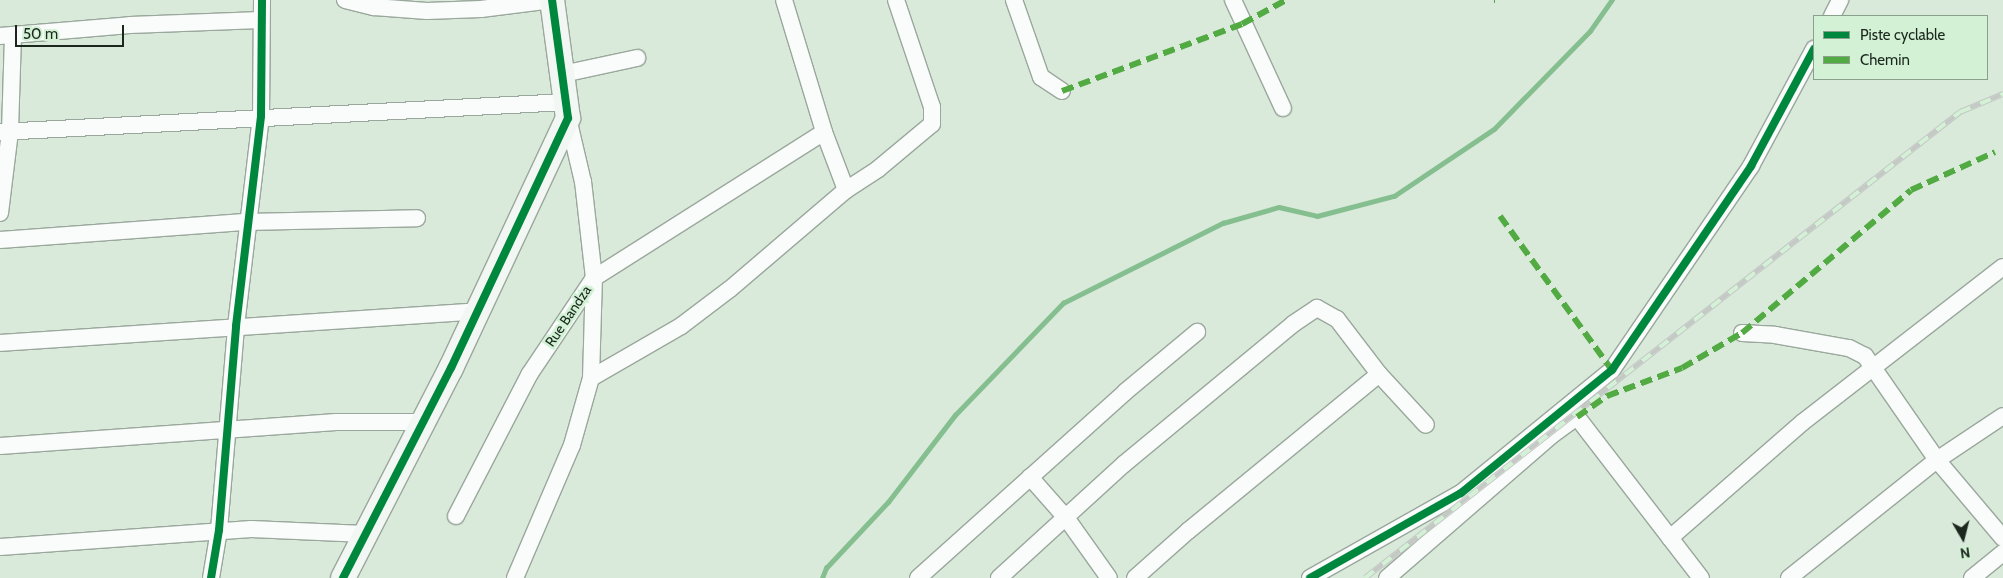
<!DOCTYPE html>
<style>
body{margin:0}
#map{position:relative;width:2003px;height:578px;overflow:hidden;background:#d9eadb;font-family:Cabin,sans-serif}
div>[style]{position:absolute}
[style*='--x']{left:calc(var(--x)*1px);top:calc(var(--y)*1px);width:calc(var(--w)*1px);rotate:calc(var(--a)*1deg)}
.stream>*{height:4.5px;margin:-2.25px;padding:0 2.25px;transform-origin:2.25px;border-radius:2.25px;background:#85be8f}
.roads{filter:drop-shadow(1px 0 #9aa79c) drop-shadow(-1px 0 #9aa79c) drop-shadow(0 1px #9aa79c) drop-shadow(0 -1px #9aa79c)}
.street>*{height:16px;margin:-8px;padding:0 8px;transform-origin:8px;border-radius:8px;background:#f9fcfa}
.secondary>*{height:24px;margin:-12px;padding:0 12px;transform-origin:12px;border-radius:12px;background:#f2f7f3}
.rail>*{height:5.5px;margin-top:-2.75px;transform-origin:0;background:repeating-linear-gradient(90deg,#d2f1d5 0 11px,#c4c9c5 0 22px);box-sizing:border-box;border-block:1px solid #c4c9c5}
.quiet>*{height:6px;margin-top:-3px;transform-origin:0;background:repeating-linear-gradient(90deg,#52aa43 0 12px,transparent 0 18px)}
.cycleway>*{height:8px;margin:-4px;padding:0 4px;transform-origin:4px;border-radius:4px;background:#00873e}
span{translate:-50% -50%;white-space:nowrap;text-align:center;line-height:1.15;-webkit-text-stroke:5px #d2f1d5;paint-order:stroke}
.street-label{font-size:14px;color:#1b271d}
.legend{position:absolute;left:1813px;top:15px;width:175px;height:65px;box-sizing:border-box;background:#d2f1d5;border:1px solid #89a08b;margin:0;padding:6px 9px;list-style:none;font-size:15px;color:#1b271d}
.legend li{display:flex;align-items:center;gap:10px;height:25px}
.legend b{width:25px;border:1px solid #89a08b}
.north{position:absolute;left:1938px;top:513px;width:50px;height:50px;-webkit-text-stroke:4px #d2f1d5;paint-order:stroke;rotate:172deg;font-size:14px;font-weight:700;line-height:20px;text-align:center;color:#1b271d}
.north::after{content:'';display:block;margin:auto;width:18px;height:22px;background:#1b271d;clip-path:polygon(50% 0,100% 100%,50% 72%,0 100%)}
.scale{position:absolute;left:15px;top:25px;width:109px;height:22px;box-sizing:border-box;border:2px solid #1b271d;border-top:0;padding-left:6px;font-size:15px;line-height:18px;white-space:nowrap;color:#1b271d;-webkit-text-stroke:4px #d2f1d5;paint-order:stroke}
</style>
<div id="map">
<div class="stream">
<div style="--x:822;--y:578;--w:11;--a:-68"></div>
<div style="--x:826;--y:568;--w:91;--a:-46.8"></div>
<div style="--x:888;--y:502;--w:110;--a:-52.4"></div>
<div style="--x:955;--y:415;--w:156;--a:-46"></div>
<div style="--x:1063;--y:303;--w:179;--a:-26.6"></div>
<div style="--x:1223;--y:223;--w:58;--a:-15.9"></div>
<div style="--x:1279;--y:207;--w:39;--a:13"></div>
<div style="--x:1317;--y:216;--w:80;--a:-14.6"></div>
<div style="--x:1394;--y:196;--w:120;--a:-33.8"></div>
<div style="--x:1494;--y:129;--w:137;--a:-45.6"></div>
<div style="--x:1590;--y:31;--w:38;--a:-55"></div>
</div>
<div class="roads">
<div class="street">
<div style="--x:345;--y:0;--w:30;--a:14"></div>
<div style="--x:374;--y:7;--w:53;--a:4.3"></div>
<div style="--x:427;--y:11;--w:54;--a:-2.1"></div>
<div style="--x:481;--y:9;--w:72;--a:-7.2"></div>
<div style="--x:784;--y:0;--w:138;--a:73.1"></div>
<div style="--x:824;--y:132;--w:62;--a:69.2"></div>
<div style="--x:1014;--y:0;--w:82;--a:70.7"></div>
<div style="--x:1041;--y:77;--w:25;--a:34"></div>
<div style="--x:1233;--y:0;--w:119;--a:65.2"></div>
<div style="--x:1832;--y:16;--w:18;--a:-63"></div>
<div style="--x:0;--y:36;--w:130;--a:-4.8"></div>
<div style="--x:130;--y:25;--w:131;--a:-2.2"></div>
<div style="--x:563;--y:74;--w:76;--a:-12.2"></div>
<div style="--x:0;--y:132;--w:568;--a:-3.03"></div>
<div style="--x:0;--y:213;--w:83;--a:-83"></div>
<div style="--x:10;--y:131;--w:96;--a:-88.2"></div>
<div style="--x:0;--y:240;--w:248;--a:-4.2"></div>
<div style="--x:247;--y:222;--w:170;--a:-1.3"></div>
<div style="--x:1742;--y:333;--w:33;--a:3"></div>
<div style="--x:1775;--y:335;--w:75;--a:10"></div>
<div style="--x:1849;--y:348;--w:18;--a:27"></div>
<div style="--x:1865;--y:356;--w:126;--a:55.3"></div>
<div style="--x:1937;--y:460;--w:102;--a:49.8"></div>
<div style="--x:0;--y:343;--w:479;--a:-3.8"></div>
<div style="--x:591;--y:378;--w:104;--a:-30"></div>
<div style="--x:681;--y:326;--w:61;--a:-37.1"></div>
<div style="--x:730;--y:289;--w:153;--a:-40.5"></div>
<div style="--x:846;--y:190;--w:38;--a:-33"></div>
<div style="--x:878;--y:169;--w:70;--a:-39.8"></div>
<div style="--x:932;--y:124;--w:17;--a:-90"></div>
<div style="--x:932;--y:107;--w:113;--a:-108.6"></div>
<div style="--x:0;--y:446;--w:337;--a:-4.1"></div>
<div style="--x:336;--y:422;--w:85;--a:0"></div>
<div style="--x:1030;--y:477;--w:56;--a:48.6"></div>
<div style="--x:1067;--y:519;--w:72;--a:54.6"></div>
<div style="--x:456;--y:516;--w:159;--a:-62.6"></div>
<div style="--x:529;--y:375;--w:117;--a:-56.2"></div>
<div style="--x:594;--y:278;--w:272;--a:-32.4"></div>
<div style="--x:1670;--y:538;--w:176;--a:-41.1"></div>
<div style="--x:1803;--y:422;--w:253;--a:-37.8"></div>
<div style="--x:0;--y:547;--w:252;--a:-4.1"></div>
<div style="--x:251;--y:529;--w:114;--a:2.5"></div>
<div style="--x:211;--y:578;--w:49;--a:-80.5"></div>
<div style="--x:219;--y:530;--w:205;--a:-85.2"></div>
<div style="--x:236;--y:326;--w:211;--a:-83.2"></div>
<div style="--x:261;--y:116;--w:116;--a:-89.5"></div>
<div style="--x:515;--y:578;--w:145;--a:-66.8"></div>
<div style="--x:572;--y:445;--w:70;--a:-74.2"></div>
<div style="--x:591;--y:378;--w:100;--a:-88.3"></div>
<div style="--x:594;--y:278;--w:97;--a:-96.5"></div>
<div style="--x:583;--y:182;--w:66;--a:-103.2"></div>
<div style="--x:918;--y:578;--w:278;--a:-41.9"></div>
<div style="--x:1125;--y:392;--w:94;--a:-39.8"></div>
<div style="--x:999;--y:578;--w:169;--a:-42.4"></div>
<div style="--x:1124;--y:464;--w:219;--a:-39.6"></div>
<div style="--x:1293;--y:324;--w:29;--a:-34"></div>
<div style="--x:1317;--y:308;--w:23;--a:29"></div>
<div style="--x:1337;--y:319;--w:69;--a:52.6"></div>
<div style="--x:1379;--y:374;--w:69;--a:47.3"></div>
<div style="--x:1135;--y:578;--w:71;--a:-41.6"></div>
<div style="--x:1188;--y:531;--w:247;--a:-39.4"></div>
<div style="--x:1310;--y:578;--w:173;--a:-29.4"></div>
<div style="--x:1461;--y:493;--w:195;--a:-39.2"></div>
<div style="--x:1612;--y:370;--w:247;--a:-55.7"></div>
<div style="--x:1751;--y:166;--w:133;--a:-61.7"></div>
<div style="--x:1387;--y:578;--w:218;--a:-40.9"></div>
<div style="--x:1552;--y:435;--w:31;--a:-36"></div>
<div style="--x:1577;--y:417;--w:203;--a:52.4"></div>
<div style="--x:1789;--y:578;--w:189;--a:-38.6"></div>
<div style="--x:1937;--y:460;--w:79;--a:-33.7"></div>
<div style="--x:1972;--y:578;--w:40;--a:-39"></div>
</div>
<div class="secondary">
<div style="--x:343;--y:578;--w:236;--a:-62.8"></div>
<div style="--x:451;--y:368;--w:276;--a:-64.9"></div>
<div style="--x:568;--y:118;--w:119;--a:-97.7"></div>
</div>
</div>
<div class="rail">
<div style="--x:1365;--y:578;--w:756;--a:-38.07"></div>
<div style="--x:1960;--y:112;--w:47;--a:-22.7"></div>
</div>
<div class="quiet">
<div style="--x:1494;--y:0;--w:1;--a:0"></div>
<div style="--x:1062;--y:91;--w:192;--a:-20.4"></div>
<div style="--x:1242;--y:24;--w:50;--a:-28.6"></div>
<div style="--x:1500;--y:216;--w:190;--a:54"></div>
<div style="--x:1577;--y:417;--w:37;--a:-35"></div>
<div style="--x:1607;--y:396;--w:80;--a:-20.5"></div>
<div style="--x:1682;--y:368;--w:69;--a:-30.3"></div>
<div style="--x:1742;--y:333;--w:221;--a:-40.2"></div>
<div style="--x:1911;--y:190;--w:92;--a:-24.3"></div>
</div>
<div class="cycleway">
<div style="--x:211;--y:578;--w:49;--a:-80.5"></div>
<div style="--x:219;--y:530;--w:205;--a:-85.2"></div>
<div style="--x:236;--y:326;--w:211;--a:-83.2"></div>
<div style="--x:261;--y:116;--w:116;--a:-89.5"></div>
<div style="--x:343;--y:578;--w:236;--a:-62.8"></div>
<div style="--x:451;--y:368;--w:276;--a:-64.9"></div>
<div style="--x:568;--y:118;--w:119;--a:-97.7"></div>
<div style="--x:1310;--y:578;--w:173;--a:-29.4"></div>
<div style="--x:1461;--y:493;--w:195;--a:-39.2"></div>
<div style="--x:1612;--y:370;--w:247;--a:-55.7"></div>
<div style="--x:1751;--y:166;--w:133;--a:-61.7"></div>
</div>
<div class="street-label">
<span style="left:568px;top:316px;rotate:-56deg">Rue Bandza</span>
</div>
<ul class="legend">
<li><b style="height:6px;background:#00873e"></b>Piste cyclable</li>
<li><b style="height:6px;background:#52aa43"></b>Chemin</li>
</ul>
<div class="north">N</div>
<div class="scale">50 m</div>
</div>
